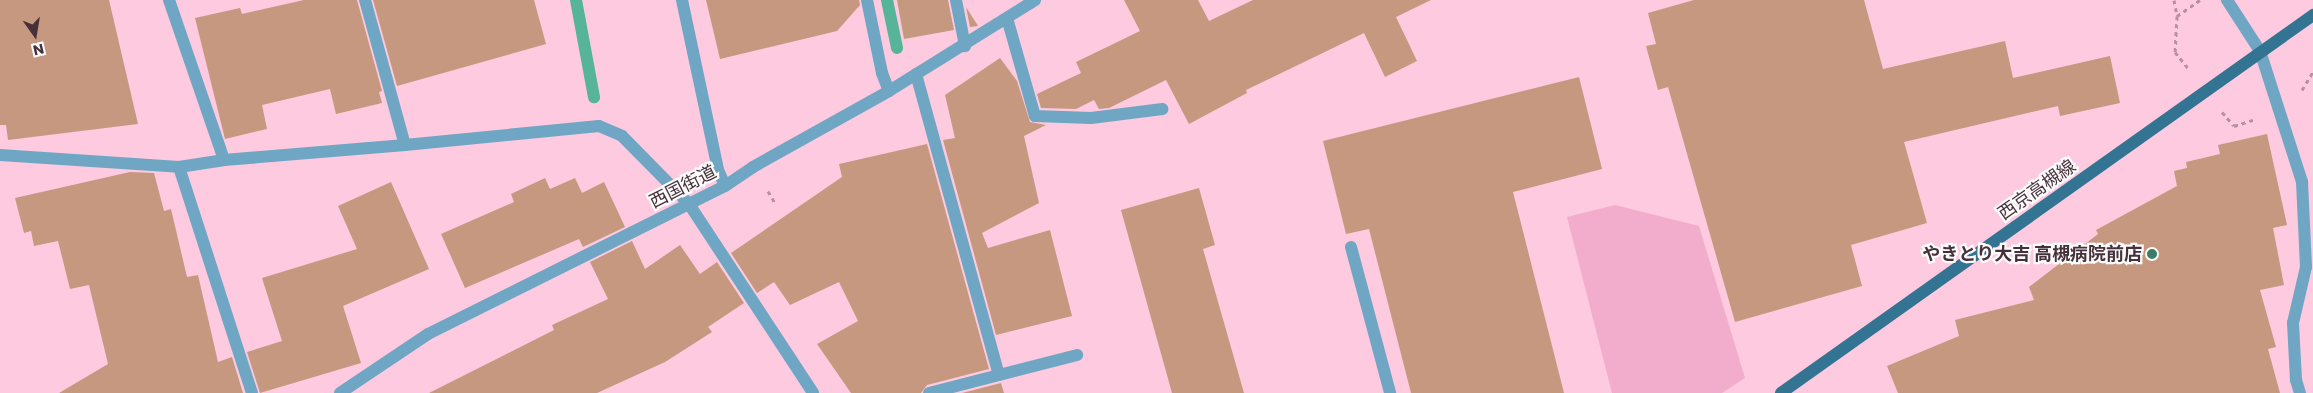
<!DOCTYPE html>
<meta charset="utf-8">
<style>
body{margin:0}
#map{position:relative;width:2313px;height:393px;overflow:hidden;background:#fdcadf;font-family:Poppins,"Noto Sans JP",sans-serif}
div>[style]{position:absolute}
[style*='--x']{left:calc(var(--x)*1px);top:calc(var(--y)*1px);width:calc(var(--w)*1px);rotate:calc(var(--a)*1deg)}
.green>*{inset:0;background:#f3adcc}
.stream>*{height:12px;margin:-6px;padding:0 6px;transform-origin:6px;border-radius:6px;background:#56b498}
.building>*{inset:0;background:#c5987f}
.path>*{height:3px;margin-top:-1.5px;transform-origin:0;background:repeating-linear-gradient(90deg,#b890a1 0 4px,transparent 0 8px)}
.service>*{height:12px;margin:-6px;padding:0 6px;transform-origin:6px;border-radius:6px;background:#6fa6c3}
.minor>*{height:12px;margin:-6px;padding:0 6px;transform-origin:6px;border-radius:6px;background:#6fa6c3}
.tertiary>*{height:12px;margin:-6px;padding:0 6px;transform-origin:6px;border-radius:6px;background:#6fa6c3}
.primary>*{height:12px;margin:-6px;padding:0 6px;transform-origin:6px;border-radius:6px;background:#327492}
.dots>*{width:14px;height:14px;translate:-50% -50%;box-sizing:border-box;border:2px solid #fbfbfb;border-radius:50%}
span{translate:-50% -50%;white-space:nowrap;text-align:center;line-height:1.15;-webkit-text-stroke:4.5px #fbfbfb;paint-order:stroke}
.street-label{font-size:18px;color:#46313a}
.poi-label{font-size:18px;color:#46313a;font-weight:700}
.right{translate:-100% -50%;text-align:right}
.north{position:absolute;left:10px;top:10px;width:50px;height:50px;-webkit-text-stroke:4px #fbfbfb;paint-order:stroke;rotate:167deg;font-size:14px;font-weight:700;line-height:20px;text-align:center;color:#46313a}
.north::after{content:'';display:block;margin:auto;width:18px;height:22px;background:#46313a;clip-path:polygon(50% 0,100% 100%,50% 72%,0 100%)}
</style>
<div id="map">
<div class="green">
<div style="clip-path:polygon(1615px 205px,1699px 226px,1745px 378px,1722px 393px,1612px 393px,1567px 217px)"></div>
</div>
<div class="stream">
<div style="--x:576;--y:0;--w:99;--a:79.5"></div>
<div style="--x:887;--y:0;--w:49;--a:78.2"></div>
</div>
<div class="building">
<div style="clip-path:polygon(0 0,109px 0,138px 124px,8px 140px,6px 125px,0 125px)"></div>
<div style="clip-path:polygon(304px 0,357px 0,382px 91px,379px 92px,382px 103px,336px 114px,330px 89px,262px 105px,267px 129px,225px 139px,195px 18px,240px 8px,242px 14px)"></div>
<div style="clip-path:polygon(373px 0,534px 0,546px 44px,397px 86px)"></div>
<div style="clip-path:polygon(706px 0,859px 0,860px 5px,837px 31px,720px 59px)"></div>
<div style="clip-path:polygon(897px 0,948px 0,954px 30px,904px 39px)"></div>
<div style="clip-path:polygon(1124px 0,1198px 0,1209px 21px,1253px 0,1431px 0,1396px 17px,1417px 61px,1385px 77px,1364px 33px,1246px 90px,1247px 93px,1189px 124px,1166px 80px,1109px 108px,1099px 109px,1094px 100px,1076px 109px,1041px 108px,1037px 94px,1081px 73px,1076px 62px,1140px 31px)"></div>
<div style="clip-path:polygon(1694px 0,1864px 0,1883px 69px,2005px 41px,2013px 78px,2110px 56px,2120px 103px,2060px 116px,2058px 106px,1904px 142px,1927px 223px,1851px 245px,1862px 286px,1735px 322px,1668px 87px,1658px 90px,1646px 46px,1656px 44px,1648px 13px)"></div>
<div style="clip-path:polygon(966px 7px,978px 26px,970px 27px)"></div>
<div style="clip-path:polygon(1000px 58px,1017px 81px,1030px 122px,1046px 125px,1024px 136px,1039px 203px,982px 233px,988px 248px,1050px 230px,1072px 316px,996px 335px,943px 140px,955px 138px,945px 95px)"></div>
<div style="clip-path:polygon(1579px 77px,1602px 169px,1513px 192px,1564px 393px,1411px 393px,1369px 229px,1346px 234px,1323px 141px)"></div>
<div style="clip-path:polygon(2267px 134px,2287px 225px,2273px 228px,2284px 285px,2260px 290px,2276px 347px,2268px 349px,2280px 393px,1898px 393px,1887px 366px,1959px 336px,1955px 320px,2034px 300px,2029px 287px,2098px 234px,2096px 230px,2177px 186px,2174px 171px,2187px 168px,2186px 162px,2220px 154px,2218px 145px)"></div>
<div style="clip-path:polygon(927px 144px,989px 369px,927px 385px,921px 393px,851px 393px,817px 344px,858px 321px,839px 282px,790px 305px,774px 282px,757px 293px,731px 253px,842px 177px,839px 164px)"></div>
<div style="clip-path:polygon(130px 172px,154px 173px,164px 211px,171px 209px,187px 277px,198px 275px,218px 362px,232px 357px,243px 393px,59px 393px,108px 364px,89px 285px,70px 289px,58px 241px,34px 246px,31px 231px,24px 233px,15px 198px)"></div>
<div style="clip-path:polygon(545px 178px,550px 189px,575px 178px,582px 193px,604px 182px,625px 227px,583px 247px,579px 239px,465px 288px,441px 234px,514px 202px,511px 194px)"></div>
<div style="clip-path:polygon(391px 182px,429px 269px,343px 306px,361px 363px,260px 393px,247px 352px,282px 341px,262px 278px,357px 249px,338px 206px)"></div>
<div style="clip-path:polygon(1199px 188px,1215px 245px,1203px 249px,1244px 393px,1172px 393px,1121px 210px)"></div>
<div style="clip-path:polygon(632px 241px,645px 269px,680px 245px,700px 274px,717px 262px,744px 303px,708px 327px,712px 332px,665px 362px,597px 393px,429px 393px,554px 330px,552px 325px,608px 299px,590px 262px)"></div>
<div style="clip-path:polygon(1001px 383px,1004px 393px,962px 393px)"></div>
</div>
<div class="path">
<div style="--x:2174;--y:0;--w:16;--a:79"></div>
<div style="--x:2177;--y:16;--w:36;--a:93"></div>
<div style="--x:2175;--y:52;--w:22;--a:51"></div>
<div style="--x:2177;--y:16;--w:28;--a:-35"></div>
<div style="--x:2302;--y:90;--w:21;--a:-59"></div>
<div style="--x:2222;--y:112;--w:18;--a:49"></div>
<div style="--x:2234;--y:126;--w:20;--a:-18"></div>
<div style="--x:768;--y:191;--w:14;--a:60"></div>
</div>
<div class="service">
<div style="--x:169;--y:0;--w:169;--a:71"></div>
<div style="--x:682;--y:0;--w:174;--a:78"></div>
<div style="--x:718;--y:170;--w:17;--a:66"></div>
<div style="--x:867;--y:0;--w:75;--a:78.4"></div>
<div style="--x:882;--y:73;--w:19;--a:69"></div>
<div style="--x:1351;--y:247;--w:151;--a:75"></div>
</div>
<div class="minor">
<div style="--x:365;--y:0;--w:150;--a:74.6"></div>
<div style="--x:956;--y:0;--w:47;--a:78.9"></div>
<div style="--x:2227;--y:0;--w:61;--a:57.1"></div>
<div style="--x:2260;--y:51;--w:138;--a:72.2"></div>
<div style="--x:2302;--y:182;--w:85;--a:87.3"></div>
<div style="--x:2306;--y:267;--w:57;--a:103.1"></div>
<div style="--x:2293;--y:323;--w:57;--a:87"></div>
<div style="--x:2296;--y:380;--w:14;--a:73"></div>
<div style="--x:1007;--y:18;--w:102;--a:74.1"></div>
<div style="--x:1035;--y:116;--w:56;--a:2"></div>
<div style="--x:1091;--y:118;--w:72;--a:-7.2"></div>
<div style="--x:916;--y:74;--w:312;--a:74.6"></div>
<div style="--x:0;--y:155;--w:179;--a:3.8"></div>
<div style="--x:179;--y:167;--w:46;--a:-8.8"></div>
<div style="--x:224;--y:160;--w:182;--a:-4.7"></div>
<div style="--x:405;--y:145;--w:195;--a:-5.6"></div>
<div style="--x:599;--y:126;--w:25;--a:23"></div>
<div style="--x:622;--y:136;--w:95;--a:45.4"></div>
<div style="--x:689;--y:204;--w:226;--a:56.7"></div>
<div style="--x:179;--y:167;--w:237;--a:72.1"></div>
<div style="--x:929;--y:393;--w:153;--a:-14.4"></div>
</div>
<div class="tertiary">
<div style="--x:340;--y:393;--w:106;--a:-33.8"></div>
<div style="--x:428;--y:334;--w:332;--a:-26.5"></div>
<div style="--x:725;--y:186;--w:34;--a:-34"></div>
<div style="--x:753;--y:167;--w:156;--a:-29.2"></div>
<div style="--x:889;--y:91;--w:172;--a:-31.9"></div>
</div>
<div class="primary">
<div style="--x:1781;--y:393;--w:653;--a:-35.39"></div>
</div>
<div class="dots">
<div style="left:2152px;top:254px;background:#3d7c69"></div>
</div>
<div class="street-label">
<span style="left:683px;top:187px;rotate:-27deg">西国街道</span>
<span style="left:2037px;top:190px;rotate:-35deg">西京高槻線</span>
</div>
<div class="poi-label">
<span class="right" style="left:2142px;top:254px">やきとり大吉 高槻病院前店</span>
</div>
<div class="north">N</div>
</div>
